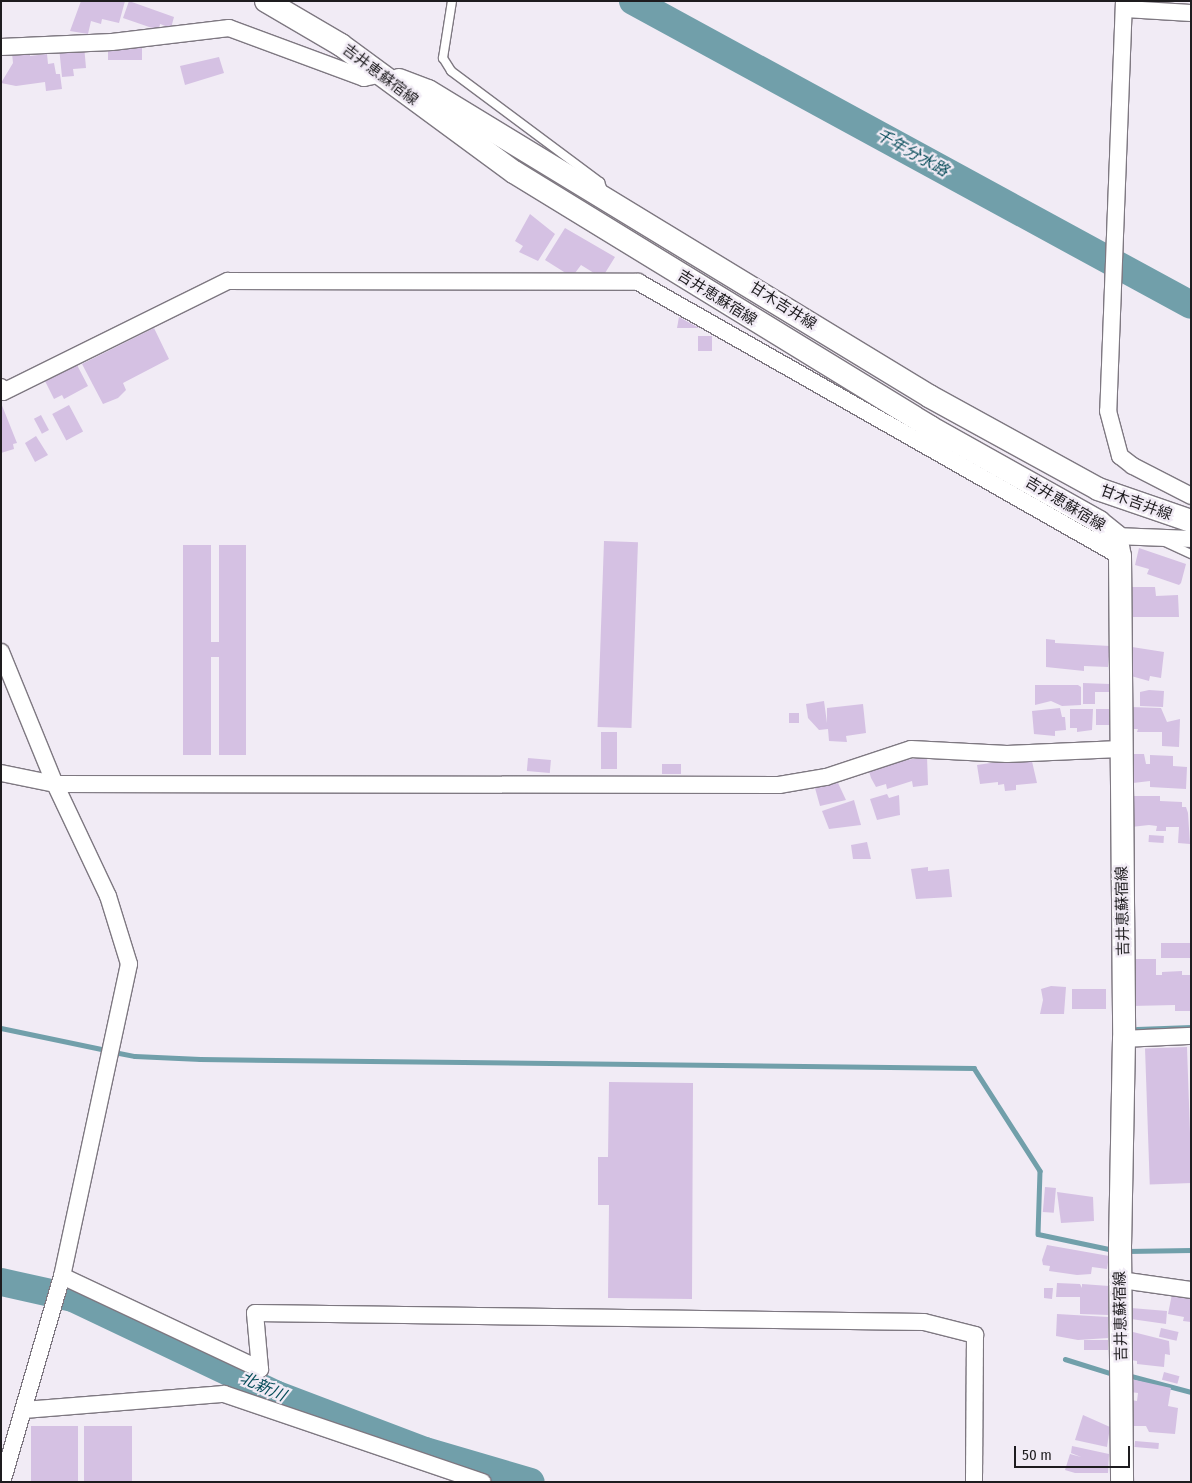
<!DOCTYPE html>
<meta charset="utf-8">
<style>
body{margin:0}
#map{position:relative;width:1192px;height:1483px;overflow:hidden;background:#f1ebf5;font-family:"Fira Sans Condensed","Noto Sans JP",sans-serif}
div>[style]{position:absolute}
[style*='--x']{left:calc(var(--x)*1px);top:calc(var(--y)*1px);width:calc(var(--w)*1px);rotate:calc(var(--a)*1deg)}
.stream>*{height:4.5px;margin:-2.25px;padding:0 2.25px;transform-origin:2.25px;border-radius:2.25px;background:#719faa}
.river>*{height:28px;margin:-14px;padding:0 14px;transform-origin:14px;border-radius:14px;background:#719faa}
.building>*{inset:0;background:#d5c1e3;transform-origin:0 0}
.roads{filter:drop-shadow(1px 0 #7e7881) drop-shadow(-1px 0 #7e7881) drop-shadow(0 1px #7e7881) drop-shadow(0 -1px #7e7881)}
.lane>*{height:8px;margin:-4px;padding:0 4px;transform-origin:4px;border-radius:4px;background:#fff}
.street>*{height:16px;margin:-8px;padding:0 8px;transform-origin:8px;border-radius:8px;background:#fff}
.secondary>*{height:22px;margin:-11px;padding:0 11px;transform-origin:11px;border-radius:11px;background:#fff}
span{translate:-50% -50%;white-space:nowrap;text-align:center;line-height:1.15;-webkit-text-stroke:4.5px #f1ebf5;paint-order:stroke}
.street-label{font-size:15px;color:#1e1c1f}
.water-label{font-size:16px;color:#064c59;font-style:italic}
.frame{position:absolute;inset:0;border:2px solid #1e1c1f;pointer-events:none}
.scale{position:absolute;left:1014px;top:1446px;width:116px;height:22px;box-sizing:border-box;border:2px solid #1e1c1f;border-top:0;padding-left:6px;font-size:15px;line-height:18px;white-space:nowrap;color:#1e1c1f;-webkit-text-stroke:4px #f1ebf5;paint-order:stroke}
</style>
<div id="map">
<div class="stream">
<div style="--x:1;--y:1028;--w:107;--a:11.8"></div>
<div style="--x:1137;--y:1029;--w:54;--a:-2.1"></div>
<div style="--x:114;--y:1052;--w:21;--a:11"></div>
<div style="--x:135;--y:1056;--w:65;--a:2.6"></div>
<div style="--x:200;--y:1059;--w:774;--a:0.67"></div>
<div style="--x:974;--y:1068;--w:122;--a:57.3"></div>
<div style="--x:1040;--y:1171;--w:63;--a:91.8"></div>
<div style="--x:1038;--y:1234;--w:78;--a:11.9"></div>
<div style="--x:1127;--y:1251;--w:64;--a:-0.9"></div>
<div style="--x:1065;--y:1359;--w:47;--a:17.3"></div>
<div style="--x:1131;--y:1376;--w:62;--a:14.9"></div>
</div>
<div class="river">
<div style="--x:633;--y:1;--w:635;--a:28.58"></div>
<div style="--x:1;--y:1282;--w:74;--a:12.5"></div>
<div style="--x:73;--y:1298;--w:224;--a:25.4"></div>
<div style="--x:275;--y:1394;--w:160;--a:20.8"></div>
<div style="--x:425;--y:1451;--w:110;--a:16.3"></div>
</div>
<div class="building">
<div style="clip-path:polygon(81px 1px,125px 1px,119px 23px,102px 19px,101px 24px,91px 21px,88px 34px,70px 31px)"></div>
<div style="clip-path:polygon(129px 1px,174px 17px,171px 28px,160px 24px,159px 29px,155px 29px,123px 18px)"></div>
<div style="left:142px;top:41px;width:19px;height:34px;rotate:90deg"></div>
<div style="clip-path:polygon(84px 45px,86px 68px,73px 69px,74px 76px,62px 77px,59px 47px)"></div>
<div style="clip-path:polygon(30px 52px,30px 56px,47px 54px,48px 64px,54px 63px,56px 74px,60px 74px,62px 89px,46px 91px,45px 82px,16px 86px,1px 83px,13px 63px,12px 53px)"></div>
<div style="clip-path:polygon(219px 57px,224px 73px,185px 85px,180px 66px)"></div>
<div style="clip-path:polygon(530px 214px,555px 234px,538px 261px,519px 252px,523px 246px,515px 241px)"></div>
<div style="clip-path:polygon(565px 228px,615px 257px,602px 278px,581px 265px,572px 277px,545px 260px)"></div>
<div style="clip-path:polygon(679px 317px,699px 328px,677px 328px)"></div>
<div style="clip-path:polygon(154px 328px,169px 359px,123px 383px,126px 390px,118px 398px,103px 404px,82px 364px)"></div>
<div style="left:698px;top:336px;width:14px;height:15px"></div>
<div style="clip-path:polygon(76px 363px,88px 386px,64px 399px,62px 395px,54px 399px,44px 379px)"></div>
<div style="clip-path:polygon(1px 403px,17px 443px,13px 444px,14px 449px,1px 453px)"></div>
<div style="left:69px;top:405px;width:30px;height:19px;rotate:62deg"></div>
<div style="left:41px;top:415px;width:17px;height:8px;rotate:62deg"></div>
<div style="clip-path:polygon(36px 436px,48px 455px,35px 462px,25px 443px)"></div>
<div style="left:604px;top:541px;width:34px;height:186px;rotate:2deg"></div>
<div style="clip-path:polygon(183px 545px,211px 545px,211px 642px,219px 642px,219px 545px,246px 545px,246px 755px,219px 755px,219px 657px,211px 657px,211px 755px,183px 755px)"></div>
<div style="clip-path:polygon(1139px 548px,1186px 564px,1181px 583px,1179px 585px,1147px 574px,1149px 569px,1135px 565px)"></div>
<div style="clip-path:polygon(1132px 587px,1155px 587px,1156px 596px,1178px 595px,1179px 617px,1133px 617px)"></div>
<div style="clip-path:polygon(1046px 639px,1055px 640px,1055px 643px,1110px 646px,1108px 667px,1084px 666px,1084px 671px,1046px 667px)"></div>
<div style="clip-path:polygon(1132px 647px,1164px 652px,1161px 678px,1150px 676px,1149px 681px,1131px 676px)"></div>
<div style="clip-path:polygon(1083px 683px,1110px 684px,1110px 692px,1095px 692px,1095px 704px,1083px 704px)"></div>
<div style="clip-path:polygon(1035px 685px,1078px 685px,1081px 687px,1081px 705px,1062px 706px,1051px 701px,1035px 705px)"></div>
<div style="clip-path:polygon(1149px 690px,1164px 691px,1163px 707px,1140px 706px,1140px 692px)"></div>
<div style="clip-path:polygon(824px 701px,827px 723px,827px 708px,863px 704px,866px 733px,846px 736px,847px 742px,829px 741px,828px 729px,819px 730px,808px 718px,806px 704px)"></div>
<div style="clip-path:polygon(1131px 707px,1161px 708px,1167px 722px,1180px 719px,1179px 747px,1162px 746px,1162px 732px,1137px 732px,1138px 729px,1132px 729px)"></div>
<div style="clip-path:polygon(1060px 708px,1062px 717px,1065px 717px,1066px 730px,1055px 731px,1055px 736px,1034px 734px,1032px 711px)"></div>
<div style="clip-path:polygon(1070px 709px,1093px 709px,1092px 730px,1077px 732px,1077px 728px,1070px 728px)"></div>
<div style="left:1096px;top:709px;width:14px;height:16px"></div>
<div style="left:789px;top:713px;width:10px;height:10px"></div>
<div style="left:601px;top:732px;width:16px;height:37px"></div>
<div style="clip-path:polygon(1134px 754px,1144px 754px,1146px 764px,1150px 764px,1150px 755px,1173px 756px,1173px 766px,1187px 767px,1186px 789px,1150px 787px,1150px 781px,1133px 783px,1131px 757px)"></div>
<div style="clip-path:polygon(927px 756px,928px 785px,913px 787px,912px 781px,887px 789px,886px 784px,876px 787px,871px 778px,868px 768px)"></div>
<div style="clip-path:polygon(1031px 757px,1037px 783px,1016px 785px,1016px 790px,1005px 791px,1004px 784px,998px 785px,998px 782px,980px 784px,977px 765px)"></div>
<div style="left:528px;top:758px;width:23px;height:13px;rotate:5deg"></div>
<div style="left:662px;top:764px;width:19px;height:10px"></div>
<div style="clip-path:polygon(838px 783px,846px 800px,820px 806px,815px 788px)"></div>
<div style="clip-path:polygon(887px 794px,889px 798px,899px 795px,900px 815px,877px 820px,870px 799px)"></div>
<div style="clip-path:polygon(1132px 796px,1160px 796px,1160px 801px,1182px 802px,1182px 807px,1186px 807px,1188px 813px,1190px 844px,1178px 843px,1179px 827px,1166px 827px,1166px 831px,1156px 831px,1157px 826px,1149px 825px,1131px 827px)"></div>
<div style="clip-path:polygon(854px 800px,861px 825px,829px 829px,822px 811px)"></div>
<div style="left:1149px;top:835px;width:15px;height:7px;rotate:4deg"></div>
<div style="clip-path:polygon(867px 842px,871px 859px,853px 859px,851px 845px)"></div>
<div style="clip-path:polygon(928px 867px,928px 871px,949px 869px,952px 897px,916px 899px,911px 869px)"></div>
<div style="left:1161px;top:943px;width:29px;height:15px"></div>
<div style="clip-path:polygon(1131px 959px,1156px 959px,1156px 975px,1162px 975px,1162px 972px,1182px 971px,1182px 975px,1191px 975px,1191px 1011px,1175px 1011px,1175px 1005px,1131px 1006px)"></div>
<div style="clip-path:polygon(1051px 986px,1066px 987px,1064px 1014px,1040px 1014px,1043px 1000px,1041px 989px)"></div>
<div style="left:1072px;top:989px;width:34px;height:20px"></div>
<div style="left:1187px;top:1047px;width:136px;height:42px;rotate:88deg"></div>
<div style="clip-path:polygon(609px 1082px,693px 1083px,692px 1299px,608px 1298px,609px 1205px,598px 1205px,598px 1157px,608px 1157px)"></div>
<div style="left:1045px;top:1187px;width:11px;height:25px;rotate:5deg"></div>
<div style="clip-path:polygon(1057px 1192px,1093px 1197px,1094px 1221px,1061px 1223px)"></div>
<div style="clip-path:polygon(1047px 1245px,1109px 1256px,1107px 1269px,1092px 1267px,1091px 1274px,1077px 1275px,1049px 1271px,1050px 1266px,1043px 1265px,1042px 1260px)"></div>
<div style="clip-path:polygon(1057px 1283px,1080px 1284px,1082px 1288px,1082px 1284px,1109px 1286px,1108px 1315px,1080px 1314px,1080px 1297px,1056px 1297px)"></div>
<div style="clip-path:polygon(1044px 1288px,1053px 1288px,1052px 1299px,1044px 1298px)"></div>
<div style="clip-path:polygon(1172px 1294px,1191px 1297px,1191px 1322px,1183px 1321px,1184px 1317px,1168px 1314px)"></div>
<div style="clip-path:polygon(1131px 1308px,1167px 1311px,1166px 1324px,1131px 1319px)"></div>
<div style="clip-path:polygon(1057px 1314px,1108px 1317px,1108px 1338px,1078px 1340px,1056px 1336px)"></div>
<div style="left:1161px;top:1328px;width:18px;height:9px;rotate:13deg"></div>
<div style="clip-path:polygon(1133px 1332px,1169px 1341px,1170px 1355px,1165px 1354px,1164px 1367px,1137px 1364px,1137px 1361px,1130px 1360px)"></div>
<div style="left:1108px;top:1340px;width:10px;height:24px;rotate:90deg"></div>
<div style="left:1164px;top:1372px;width:16px;height:8px;rotate:15deg"></div>
<div style="clip-path:polygon(1131px 1379px,1171px 1388px,1168px 1406px,1178px 1408px,1175px 1434px,1149px 1432px,1146px 1426px,1131px 1426px,1131px 1400px,1137px 1401px,1138px 1393px,1130px 1392px)"></div>
<div style="clip-path:polygon(1083px 1415px,1110px 1427px,1107px 1447px,1075px 1440px)"></div>
<div style="left:31px;top:1426px;width:47px;height:56px"></div>
<div style="left:84px;top:1426px;width:48px;height:56px"></div>
<div style="left:1135px;top:1441px;width:24px;height:6px;rotate:5deg"></div>
<div style="clip-path:polygon(1072px 1446px,1109px 1454px,1108px 1473px,1075px 1473px,1065px 1470px,1070px 1454px,1081px 1457px,1071px 1453px)"></div>
</div>
<div class="roads">
<div class="lane">
<div style="--x:452;--y:1;--w:58;--a:99"></div>
<div style="--x:443;--y:58;--w:15;--a:58"></div>
<div style="--x:451;--y:71;--w:186;--a:36.7"></div>
<div style="--x:600;--y:182;--w:12;--a:70"></div>
<div style="--x:1165;--y:542;--w:29;--a:25"></div>
</div>
<div class="street">
<div style="--x:1124;--y:1;--w:410;--a:92.2"></div>
<div style="--x:1108;--y:411;--w:47;--a:75.1"></div>
<div style="--x:1120;--y:456;--w:16;--a:38"></div>
<div style="--x:1133;--y:466;--w:65;--a:27.3"></div>
<div style="--x:1125;--y:9;--w:66;--a:3.5"></div>
<div style="--x:1;--y:47;--w:111;--a:-2.6"></div>
<div style="--x:112;--y:42;--w:118;--a:-6.8"></div>
<div style="--x:229;--y:28;--w:144;--a:20.3"></div>
<div style="--x:364;--y:78;--w:19;--a:-12"></div>
<div style="--x:1;--y:387;--w:5;--a:68"></div>
<div style="--x:3;--y:392;--w:251;--a:-26.3"></div>
<div style="--x:228;--y:281;--w:410;--a:0.1"></div>
<div style="--x:638;--y:282;--w:554;--a:29.62"></div>
<div style="--x:1116;--y:536;--w:75;--a:2.3"></div>
<div style="--x:1;--y:652;--w:143;--a:67.8"></div>
<div style="--x:55;--y:784;--w:124;--a:64.7"></div>
<div style="--x:108;--y:896;--w:71;--a:72.8"></div>
<div style="--x:129;--y:964;--w:319;--a:102.1"></div>
<div style="--x:62;--y:1276;--w:215;--a:106.2"></div>
<div style="--x:1;--y:773;--w:55;--a:11.5"></div>
<div style="--x:55;--y:784;--w:724;--a:0.08"></div>
<div style="--x:779;--y:785;--w:48;--a:-9.7"></div>
<div style="--x:826;--y:777;--w:89;--a:-18.2"></div>
<div style="--x:911;--y:749;--w:96;--a:3"></div>
<div style="--x:1007;--y:754;--w:113;--a:-2.5"></div>
<div style="--x:1124;--y:1039;--w:67;--a:-2.6"></div>
<div style="--x:62;--y:1276;--w:219;--a:25.2"></div>
<div style="--x:260;--y:1369;--w:56;--a:-95.1"></div>
<div style="--x:255;--y:1313;--w:669;--a:0.77"></div>
<div style="--x:924;--y:1322;--w:53;--a:14.3"></div>
<div style="--x:975;--y:1335;--w:147;--a:90.4"></div>
<div style="--x:1121;--y:1280;--w:71;--a:8.1"></div>
<div style="--x:24;--y:1410;--w:201;--a:-4.6"></div>
<div style="--x:224;--y:1394;--w:273;--a:18.8"></div>
</div>
<div class="secondary">
<div style="--x:266;--y:1;--w:87;--a:30.4"></div>
<div style="--x:341;--y:45;--w:215;--a:36.3"></div>
<div style="--x:514;--y:172;--w:488;--a:31.5"></div>
<div style="--x:930;--y:427;--w:194;--a:29.3"></div>
<div style="--x:1099;--y:522;--w:22;--a:39"></div>
<div style="--x:1116;--y:536;--w:20;--a:79"></div>
<div style="--x:1120;--y:556;--w:483;--a:89.5"></div>
<div style="--x:1124;--y:1039;--w:206;--a:91.1"></div>
<div style="--x:1120;--y:1245;--w:237;--a:89.5"></div>
<div style="--x:399;--y:80;--w:31;--a:21"></div>
<div style="--x:428;--y:91;--w:587;--a:31.33"></div>
<div style="--x:929;--y:396;--w:193;--a:28.8"></div>
<div style="--x:1098;--y:489;--w:98;--a:19"></div>
</div>
</div>
<div class="street-label">
<span style="left:380px;top:75px;rotate:37deg">吉井恵蘇宿線</span>
<span style="left:717px;top:298px;rotate:32deg">吉井恵蘇宿線</span>
<span style="left:783px;top:306px;rotate:32deg">甘木吉井線</span>
<span style="left:1136px;top:503px;rotate:20deg">甘木吉井線</span>
<span style="left:1065px;top:504px;rotate:31deg">吉井恵蘇宿線</span>
<span style="left:1123px;top:911px;rotate:-91deg">吉井恵蘇宿線</span>
<span style="left:1121px;top:1316px;rotate:-91deg">吉井恵蘇宿線</span>
</div>
<div class="water-label">
<span style="left:912px;top:153px;rotate:29deg">千年分水路</span>
<span style="left:263px;top:1387px;rotate:24deg">北新川</span>
</div>
<div class="frame"></div>
<div class="scale">50 m</div>
</div>
